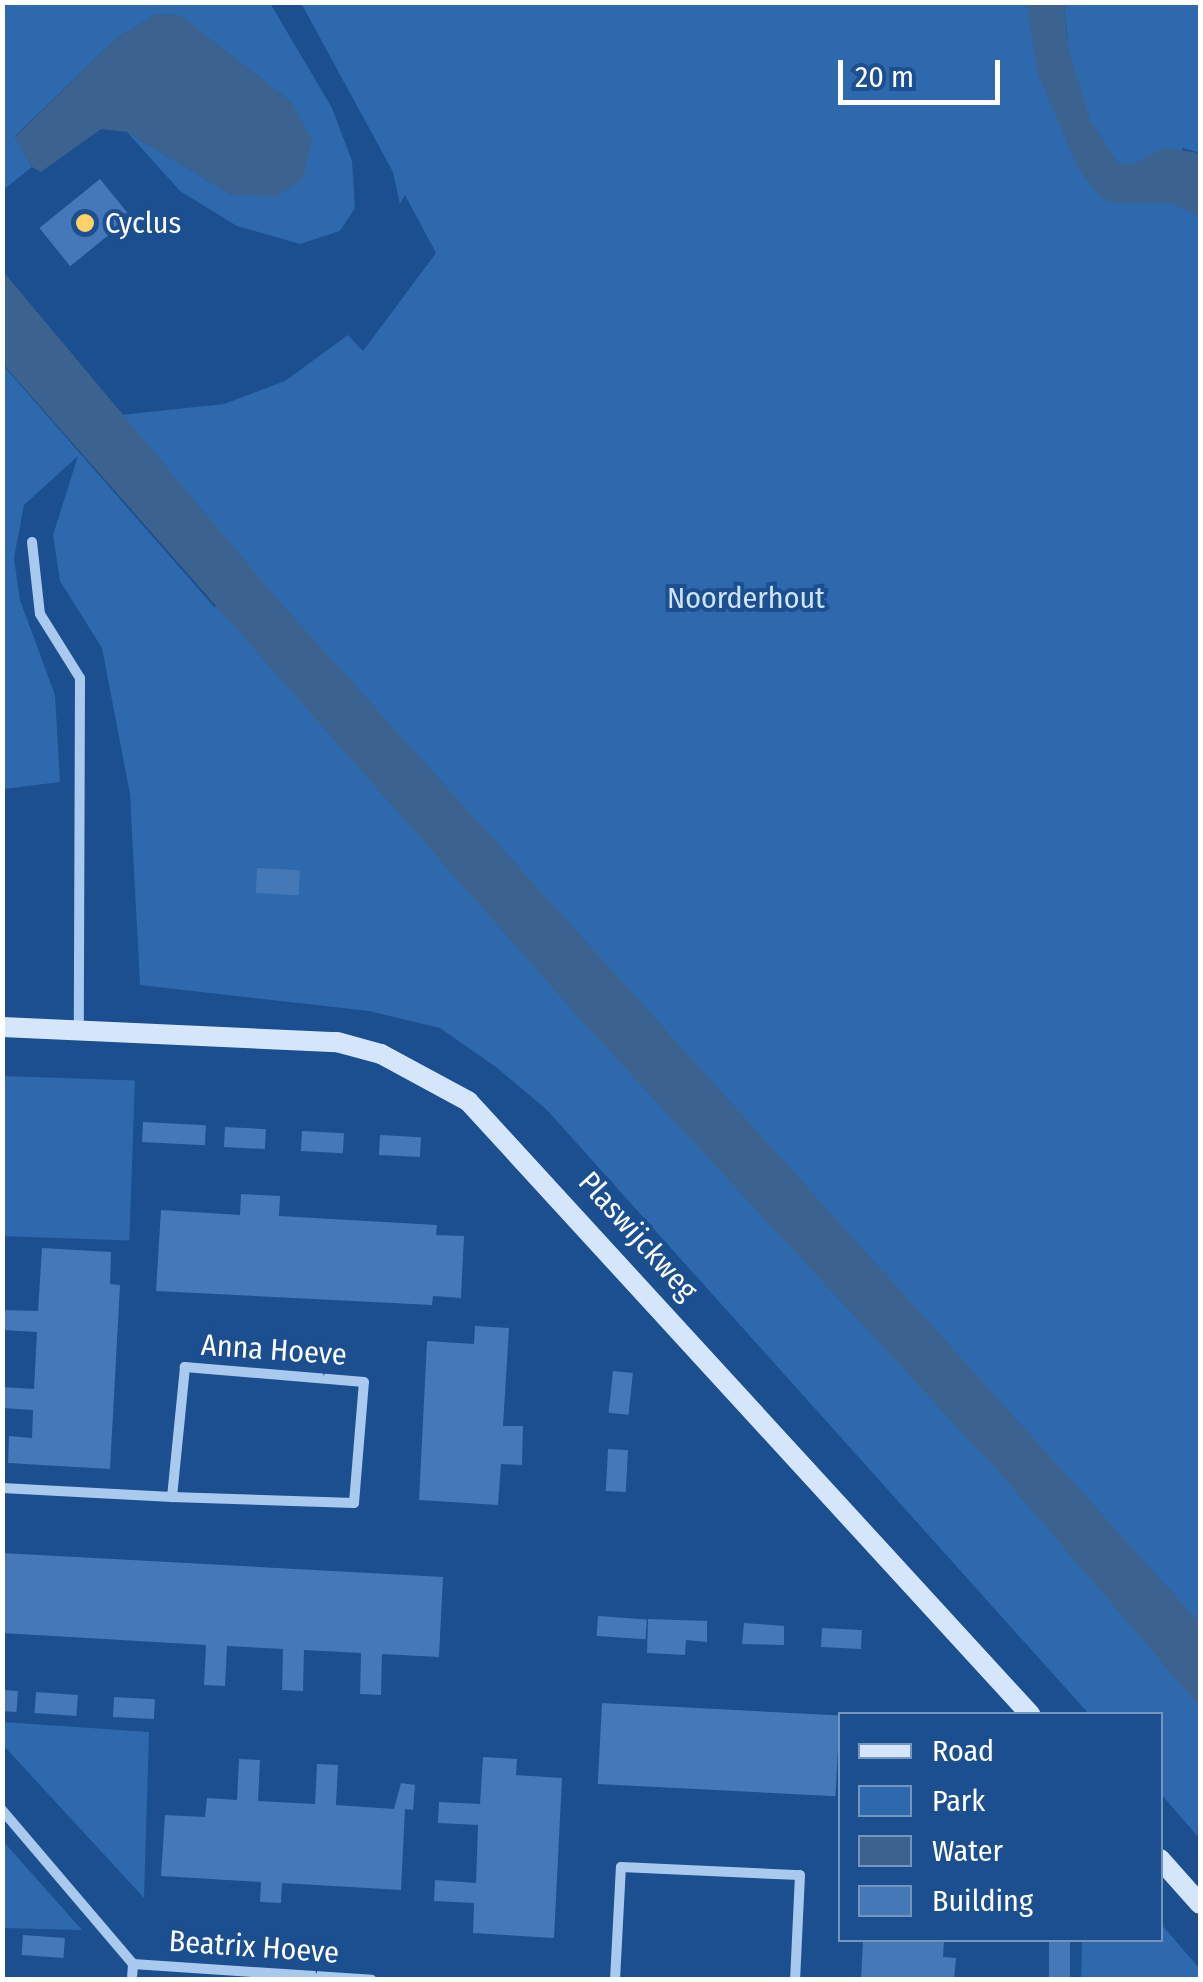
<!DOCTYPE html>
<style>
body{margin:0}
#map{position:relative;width:1203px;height:1982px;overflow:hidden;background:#1b4f8f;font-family:"Fira Sans Condensed",sans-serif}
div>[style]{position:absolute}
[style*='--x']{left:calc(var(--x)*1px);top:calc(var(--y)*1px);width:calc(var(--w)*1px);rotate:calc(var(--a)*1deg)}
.green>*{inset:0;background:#2e69ad;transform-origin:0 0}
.water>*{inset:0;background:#3c6290}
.building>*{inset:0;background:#4478b7;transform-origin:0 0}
.street>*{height:10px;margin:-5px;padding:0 5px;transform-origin:5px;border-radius:5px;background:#a9c9ee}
.secondary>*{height:20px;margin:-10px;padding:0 10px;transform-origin:10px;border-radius:10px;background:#d6e6fa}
.dots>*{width:28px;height:28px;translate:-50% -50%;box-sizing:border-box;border:5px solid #1b4f8f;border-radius:50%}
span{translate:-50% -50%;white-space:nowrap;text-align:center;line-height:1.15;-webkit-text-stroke:8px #1b4f8f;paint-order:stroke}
.poi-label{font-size:30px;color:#fff}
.left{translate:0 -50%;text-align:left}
.park-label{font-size:30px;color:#cfe3fa}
.street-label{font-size:30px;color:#fff}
.frame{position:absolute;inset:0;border:5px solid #fff;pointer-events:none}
.legend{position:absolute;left:838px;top:1712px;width:325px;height:230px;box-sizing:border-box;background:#1b4f8f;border:2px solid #7695bc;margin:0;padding:12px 18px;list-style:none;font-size:30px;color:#fff}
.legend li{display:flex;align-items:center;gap:20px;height:50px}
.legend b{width:50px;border:2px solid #7695bc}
.scale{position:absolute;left:838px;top:60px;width:162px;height:45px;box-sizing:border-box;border:5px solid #fff;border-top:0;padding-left:12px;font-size:30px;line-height:35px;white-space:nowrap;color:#fff;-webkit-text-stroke:8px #1b4f8f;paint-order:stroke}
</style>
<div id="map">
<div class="green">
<div style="clip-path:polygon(3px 3px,270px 3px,332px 108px,352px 161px,355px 208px,340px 231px,300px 244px,237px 226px,180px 191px,127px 132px,232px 195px,291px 102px,179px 15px,157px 14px,118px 37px,15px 136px,32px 167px,3px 190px)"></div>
<div style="clip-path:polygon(301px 3px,1032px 3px,1068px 42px,1064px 3px,1200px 3px,1200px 153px,1182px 148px,1200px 200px,1200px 1839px,1161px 1794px,1160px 1714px,1089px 1714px,547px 1110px,496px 1067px,440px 1028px,369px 1011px,140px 985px,130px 794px,102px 648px,60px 581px,53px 535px,78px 456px,24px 505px,14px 558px,20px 600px,55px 695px,60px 782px,3px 789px,2px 364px,215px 608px,229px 543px,121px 415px,224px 404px,285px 381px,348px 335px,363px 351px,436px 253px,405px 195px,400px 204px,393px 172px)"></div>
<div style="left:3px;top:1076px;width:132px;height:160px;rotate:2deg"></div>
<div style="clip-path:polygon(3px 1722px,149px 1732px,144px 1898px,3px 1745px)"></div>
<div style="clip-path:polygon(3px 1841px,82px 1930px,3px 1928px)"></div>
<div style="clip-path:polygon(1161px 1924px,1200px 1969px,1200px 1979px,1081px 1979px,1082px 1940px,1160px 1940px)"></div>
</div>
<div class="water">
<div style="clip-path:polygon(1026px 3px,1064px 3px,1068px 47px,1090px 120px,1118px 163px,1131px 165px,1163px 148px,1200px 153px,1200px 217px,1174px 204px,1112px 203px,1098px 194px,1078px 168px,1038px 74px)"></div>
<div style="clip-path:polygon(157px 14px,180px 15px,291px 102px,312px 140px,303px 179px,275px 197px,232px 195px,127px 132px,101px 129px,41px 172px,32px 167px,15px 137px,118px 37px)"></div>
<div style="clip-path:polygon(2px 270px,272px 593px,1200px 1623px,1200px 1707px,1006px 1480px,588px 1028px,3px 364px)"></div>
</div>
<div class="building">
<div style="left:100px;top:179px;width:49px;height:78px;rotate:51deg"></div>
<div style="left:257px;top:868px;width:43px;height:25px;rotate:3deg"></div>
<div style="left:143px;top:1122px;width:63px;height:20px;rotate:3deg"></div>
<div style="left:225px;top:1127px;width:41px;height:20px;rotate:3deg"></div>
<div style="left:302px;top:1131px;width:42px;height:20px;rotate:3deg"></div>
<div style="left:380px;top:1135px;width:41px;height:20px;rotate:3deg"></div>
<div style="clip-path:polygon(241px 1194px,280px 1196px,279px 1216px,437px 1225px,436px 1235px,464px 1236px,461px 1298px,433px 1296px,432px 1305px,156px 1291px,161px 1210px,240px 1215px)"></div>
<div style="clip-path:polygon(42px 1248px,111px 1252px,110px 1284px,120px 1285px,110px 1469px,8px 1463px,9px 1436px,32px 1438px,33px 1410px,2px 1408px,2px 1387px,34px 1389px,37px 1332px,2px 1330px,2px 1310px,38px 1311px)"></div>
<div style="clip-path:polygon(475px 1326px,509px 1328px,503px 1426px,523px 1426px,522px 1465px,501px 1464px,498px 1505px,419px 1500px,427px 1341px,474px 1344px)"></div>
<div style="left:613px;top:1371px;width:20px;height:42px;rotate:6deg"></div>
<div style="left:608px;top:1449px;width:20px;height:42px;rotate:3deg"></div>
<div style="clip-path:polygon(2px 1553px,443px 1577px,439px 1657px,382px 1654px,381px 1695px,360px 1694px,361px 1653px,304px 1650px,303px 1691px,282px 1690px,283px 1649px,227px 1646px,225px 1686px,204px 1685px,206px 1645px,2px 1633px)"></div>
<div style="left:598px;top:1616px;width:49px;height:20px;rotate:4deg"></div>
<div style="clip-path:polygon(648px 1619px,707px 1621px,707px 1642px,686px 1640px,685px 1655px,647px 1653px)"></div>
<div style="clip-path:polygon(744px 1623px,784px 1626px,784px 1645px,742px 1644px)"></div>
<div style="left:822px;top:1628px;width:40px;height:19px;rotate:3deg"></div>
<div style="left:2px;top:1690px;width:16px;height:21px;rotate:4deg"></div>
<div style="left:36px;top:1692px;width:42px;height:21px;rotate:4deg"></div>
<div style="left:114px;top:1697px;width:41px;height:20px;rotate:3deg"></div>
<div style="left:602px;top:1703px;width:238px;height:81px;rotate:3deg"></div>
<div style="clip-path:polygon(483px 1757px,517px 1759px,516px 1775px,562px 1778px,554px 1938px,473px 1933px,474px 1903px,434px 1901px,435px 1880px,476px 1883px,478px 1825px,438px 1823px,439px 1802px,480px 1804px)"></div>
<div style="clip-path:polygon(239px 1759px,260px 1760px,258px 1801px,315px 1804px,317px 1764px,338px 1765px,336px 1805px,394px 1809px,401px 1783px,415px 1785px,413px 1810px,405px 1809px,401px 1890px,282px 1883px,281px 1903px,260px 1902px,261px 1882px,161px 1876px,165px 1815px,205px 1817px,207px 1798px,237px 1800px)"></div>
<div style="left:23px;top:1935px;width:42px;height:20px;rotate:4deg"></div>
<div style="clip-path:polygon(863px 1940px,944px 1940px,943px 1957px,956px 1958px,954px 1980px,861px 1980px)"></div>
<div style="left:1049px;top:1940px;width:21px;height:40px"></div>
</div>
<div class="street">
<div style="--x:32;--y:542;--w:72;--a:83.7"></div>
<div style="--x:40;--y:614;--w:75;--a:58"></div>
<div style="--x:80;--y:678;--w:352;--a:90.2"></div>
<div style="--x:2;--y:1488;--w:170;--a:3"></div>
<div style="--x:172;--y:1497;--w:182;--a:1.9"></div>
<div style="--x:354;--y:1503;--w:121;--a:-85.3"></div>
<div style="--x:364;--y:1382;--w:180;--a:-175.2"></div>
<div style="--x:185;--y:1367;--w:131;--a:95.7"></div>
<div style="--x:2;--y:1810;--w:202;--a:49.6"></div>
<div style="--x:133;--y:1964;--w:16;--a:94"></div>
<div style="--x:133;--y:1964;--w:239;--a:3.8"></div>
<div style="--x:615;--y:1980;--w:113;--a:-87"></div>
<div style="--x:621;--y:1867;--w:179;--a:2.6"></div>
<div style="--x:800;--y:1875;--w:105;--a:92.7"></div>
</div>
<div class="secondary">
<div style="--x:2;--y:1027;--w:335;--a:2.6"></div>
<div style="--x:337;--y:1042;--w:46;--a:15.3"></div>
<div style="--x:381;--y:1054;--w:99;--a:28.4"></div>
<div style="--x:468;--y:1101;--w:832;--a:47.49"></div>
<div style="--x:1160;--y:1859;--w:60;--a:48.4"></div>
</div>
<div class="dots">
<div style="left:85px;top:223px;background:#ffd166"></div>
</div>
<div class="poi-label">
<span class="left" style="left:105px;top:223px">Cyclus</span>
</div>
<div class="park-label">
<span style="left:746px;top:598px">Noorderhout</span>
</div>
<div class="street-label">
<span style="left:638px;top:1236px;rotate:48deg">Plaswijckweg</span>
<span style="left:274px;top:1350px;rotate:4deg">Anna Hoeve</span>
<span style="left:254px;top:1947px;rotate:4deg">Beatrix Hoeve</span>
</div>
<div class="frame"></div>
<ul class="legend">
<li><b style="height:12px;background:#d6e6fa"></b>Road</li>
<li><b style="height:28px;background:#2e69ad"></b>Park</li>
<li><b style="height:28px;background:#3c6290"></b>Water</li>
<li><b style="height:28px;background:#4478b7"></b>Building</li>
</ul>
<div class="scale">20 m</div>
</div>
